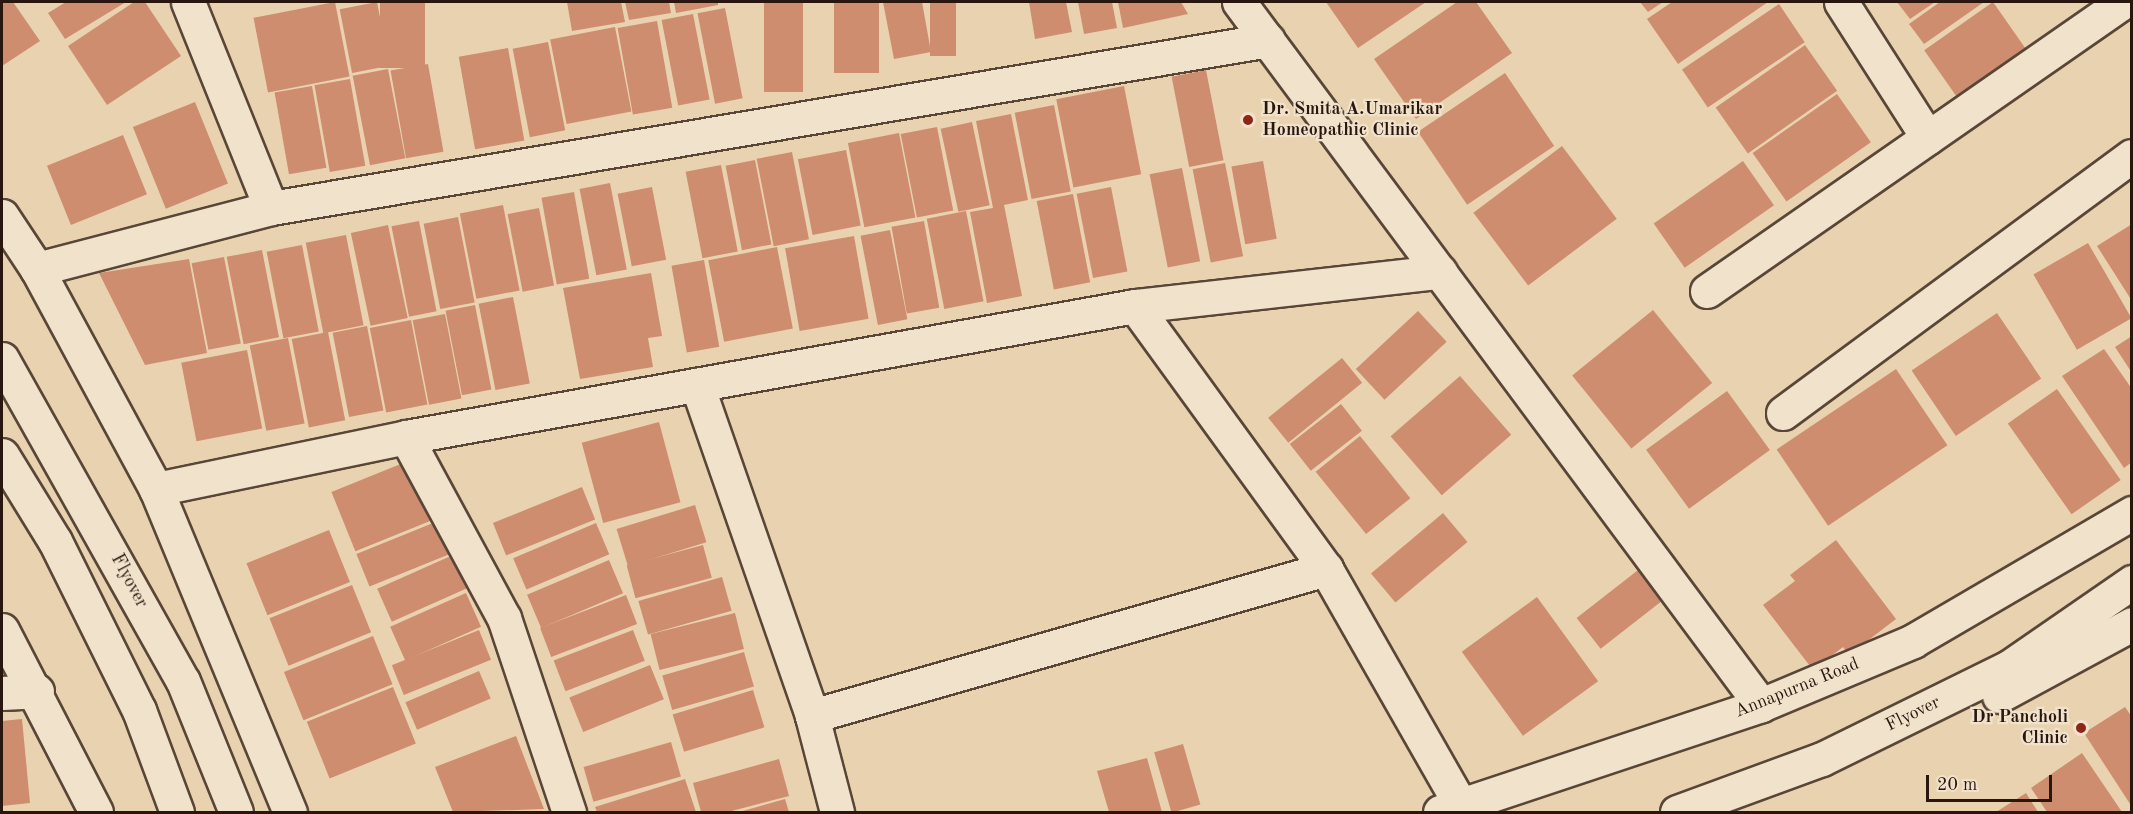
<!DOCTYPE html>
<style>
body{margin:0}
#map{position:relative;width:2133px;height:814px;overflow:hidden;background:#e9d2b0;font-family:"Old Standard TT",serif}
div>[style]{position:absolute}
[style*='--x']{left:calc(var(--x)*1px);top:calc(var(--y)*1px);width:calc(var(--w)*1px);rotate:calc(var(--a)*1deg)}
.building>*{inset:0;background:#ce8d6f;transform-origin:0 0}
.roads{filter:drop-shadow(2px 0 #594637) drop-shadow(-2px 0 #594637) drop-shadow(0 2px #594637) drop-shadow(0 -2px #594637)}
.street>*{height:33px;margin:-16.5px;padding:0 16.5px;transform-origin:16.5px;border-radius:16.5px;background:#f1e2cc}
.secondary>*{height:33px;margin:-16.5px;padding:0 16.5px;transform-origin:16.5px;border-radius:16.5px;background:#f1e2cc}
.dots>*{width:16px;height:16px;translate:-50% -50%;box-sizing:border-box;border:3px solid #f1e2cc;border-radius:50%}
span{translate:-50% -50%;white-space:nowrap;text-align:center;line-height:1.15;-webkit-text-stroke:4.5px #f1e2cc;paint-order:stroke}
.poi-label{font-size:18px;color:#29170f;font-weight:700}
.left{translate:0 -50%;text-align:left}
.right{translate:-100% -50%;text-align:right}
.street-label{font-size:18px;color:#29170f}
.frame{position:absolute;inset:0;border:3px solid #29170f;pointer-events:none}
.scale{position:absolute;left:1926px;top:775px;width:126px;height:27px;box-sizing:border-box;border:3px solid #29170f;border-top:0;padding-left:8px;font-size:18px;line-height:21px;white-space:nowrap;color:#29170f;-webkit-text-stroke:4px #f1e2cc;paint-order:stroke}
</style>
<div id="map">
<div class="building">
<div style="clip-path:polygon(2px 2px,13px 2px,40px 41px,2px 66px)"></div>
<div style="clip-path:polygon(66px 2px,126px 2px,65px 39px,48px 13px)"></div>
<div style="clip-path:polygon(134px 2px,145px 2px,181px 56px,107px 105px,68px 46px)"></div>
<div style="left:335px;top:2px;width:76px;height:83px;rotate:79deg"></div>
<div style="left:377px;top:2px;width:65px;height:38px;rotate:79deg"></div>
<div style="left:380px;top:2px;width:45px;height:66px"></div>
<div style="clip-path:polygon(567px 2px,621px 2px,625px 22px,572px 31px)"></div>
<div style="clip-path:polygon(625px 2px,669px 2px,671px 13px,629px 20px)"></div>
<div style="clip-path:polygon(674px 2px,718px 2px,718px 5px,676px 13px)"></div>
<div style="left:764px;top:2px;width:39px;height:90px"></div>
<div style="left:834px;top:2px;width:45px;height:71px"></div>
<div style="clip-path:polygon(883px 2px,922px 2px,931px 52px,894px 59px)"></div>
<div style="left:930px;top:2px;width:26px;height:54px"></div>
<div style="clip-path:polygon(1029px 2px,1066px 2px,1072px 32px,1035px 39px)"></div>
<div style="clip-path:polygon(1078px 2px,1112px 2px,1117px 28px,1084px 34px)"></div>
<div style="clip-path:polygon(1118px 2px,1181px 2px,1188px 14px,1123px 28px)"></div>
<div style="clip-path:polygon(1326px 2px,1426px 2px,1358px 48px)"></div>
<div style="clip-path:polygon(1457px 2px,1476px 2px,1512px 53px,1416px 119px,1374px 59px)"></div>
<div style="clip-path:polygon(1640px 2px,1663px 2px,1648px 12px)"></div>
<div style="clip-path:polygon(1672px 2px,1768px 2px,1678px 64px,1647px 19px)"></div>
<div style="clip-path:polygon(1897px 2px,1935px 2px,1910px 19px)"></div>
<div style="clip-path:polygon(1940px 2px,1984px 2px,1924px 44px,1909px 24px)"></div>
<div style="left:1993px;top:2px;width:65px;height:84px;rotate:55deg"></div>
<div style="left:1779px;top:4px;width:46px;height:117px;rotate:56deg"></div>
<div style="left:725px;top:8px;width:92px;height:28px;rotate:79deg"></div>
<div style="left:693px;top:14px;width:87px;height:32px;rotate:79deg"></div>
<div style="left:657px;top:21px;width:88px;height:40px;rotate:80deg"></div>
<div style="left:615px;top:27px;width:86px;height:66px;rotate:79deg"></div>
<div style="left:548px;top:42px;width:90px;height:36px;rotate:79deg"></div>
<div style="left:1805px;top:45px;width:56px;height:109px;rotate:55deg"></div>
<div style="left:508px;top:48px;width:94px;height:50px;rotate:80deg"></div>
<div style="left:428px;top:64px;width:89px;height:38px;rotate:80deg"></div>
<div style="left:388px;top:69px;width:91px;height:36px;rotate:79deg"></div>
<div style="left:1206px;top:70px;width:92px;height:35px;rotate:79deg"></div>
<div style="left:1505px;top:73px;width:88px;height:105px;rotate:56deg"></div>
<div style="left:350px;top:79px;width:88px;height:36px;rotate:80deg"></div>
<div style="left:312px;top:86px;width:83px;height:38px;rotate:80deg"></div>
<div style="left:1124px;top:86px;width:90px;height:69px;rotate:79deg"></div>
<div style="left:1837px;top:94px;width:59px;height:103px;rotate:55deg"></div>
<div style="left:195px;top:102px;width:88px;height:67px;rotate:68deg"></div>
<div style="left:1054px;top:105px;width:88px;height:40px;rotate:79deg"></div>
<div style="clip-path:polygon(1011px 114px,1028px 200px,1004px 205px,1022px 296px,987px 303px,970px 212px,993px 208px,976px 121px)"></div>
<div style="left:972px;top:122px;width:85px;height:32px;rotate:78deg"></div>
<div style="left:937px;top:127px;width:85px;height:37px;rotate:79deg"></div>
<div style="left:899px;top:133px;width:86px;height:52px;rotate:79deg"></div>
<div style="left:123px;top:135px;width:64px;height:82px;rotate:68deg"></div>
<div style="left:1562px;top:146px;width:91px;height:111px;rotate:53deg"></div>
<div style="left:846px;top:150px;width:77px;height:49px;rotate:79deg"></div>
<div style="left:792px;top:152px;width:89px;height:36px;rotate:79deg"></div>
<div style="left:755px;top:160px;width:86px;height:30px;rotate:79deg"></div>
<div style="left:1263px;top:161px;width:79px;height:32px;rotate:80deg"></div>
<div style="left:1743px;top:161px;width:54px;height:109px;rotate:55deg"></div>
<div style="left:1225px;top:163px;width:95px;height:33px;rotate:79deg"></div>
<div style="left:721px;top:165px;width:88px;height:36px;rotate:79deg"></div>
<div style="left:1182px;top:168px;width:95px;height:33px;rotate:79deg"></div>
<div style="left:610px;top:183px;width:88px;height:31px;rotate:79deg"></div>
<div style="left:652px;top:187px;width:74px;height:35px;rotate:79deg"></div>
<div style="left:1111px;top:187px;width:86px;height:35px;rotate:79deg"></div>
<div style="left:574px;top:192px;width:88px;height:33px;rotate:80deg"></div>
<div style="left:1073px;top:194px;width:90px;height:37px;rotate:79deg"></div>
<div style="left:503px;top:205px;width:87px;height:44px;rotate:79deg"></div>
<div style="left:539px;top:208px;width:79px;height:32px;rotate:79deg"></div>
<div style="left:966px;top:211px;width:92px;height:40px;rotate:79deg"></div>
<div style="left:458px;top:217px;width:87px;height:35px;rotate:79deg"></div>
<div style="left:419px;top:221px;width:92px;height:28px;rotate:79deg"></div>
<div style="left:924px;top:221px;width:88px;height:33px;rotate:80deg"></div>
<div style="clip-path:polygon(2132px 224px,2132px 301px,2097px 246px)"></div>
<div style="left:388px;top:225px;width:95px;height:38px;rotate:78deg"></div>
<div style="left:890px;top:230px;width:91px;height:30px;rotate:79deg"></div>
<div style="left:346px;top:235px;width:92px;height:41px;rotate:79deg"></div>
<div style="left:854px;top:236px;width:84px;height:70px;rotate:80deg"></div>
<div style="left:2088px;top:243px;width:87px;height:63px;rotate:60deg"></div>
<div style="left:302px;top:245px;width:88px;height:36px;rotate:79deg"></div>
<div style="left:777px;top:247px;width:83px;height:70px;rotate:79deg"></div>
<div style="left:262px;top:250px;width:89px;height:36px;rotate:79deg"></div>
<div style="left:224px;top:257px;width:88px;height:33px;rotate:79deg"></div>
<div style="clip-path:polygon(189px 259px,207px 353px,145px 365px,99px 273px)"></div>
<div style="left:704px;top:260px;width:88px;height:33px;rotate:80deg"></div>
<div style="clip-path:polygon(651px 273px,662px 336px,648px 338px,653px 367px,580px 379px,563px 288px)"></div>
<div style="left:513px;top:297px;width:88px;height:35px;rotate:79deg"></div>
<div style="left:475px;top:305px;width:86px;height:30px;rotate:79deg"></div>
<div style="left:1653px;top:310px;width:94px;height:104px;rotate:51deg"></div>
<div style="left:1418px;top:311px;width:42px;height:85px;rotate:47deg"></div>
<div style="left:1997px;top:313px;width:79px;height:103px;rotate:56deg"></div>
<div style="left:445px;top:314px;width:86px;height:33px;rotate:79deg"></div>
<div style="left:411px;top:320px;width:86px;height:42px;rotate:79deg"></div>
<div style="left:367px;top:326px;width:86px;height:35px;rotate:79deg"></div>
<div style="left:328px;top:332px;width:90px;height:37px;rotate:79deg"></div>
<div style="clip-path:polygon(2132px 336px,2132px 373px,2115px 347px)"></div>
<div style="left:288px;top:338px;width:87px;height:39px;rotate:79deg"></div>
<div style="clip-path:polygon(2104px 349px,2132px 389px,2132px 462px,2124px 468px,2062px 376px)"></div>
<div style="left:247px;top:350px;width:80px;height:67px;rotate:79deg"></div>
<div style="left:1342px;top:358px;width:32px;height:95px;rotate:51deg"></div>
<div style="left:1896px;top:369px;width:92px;height:144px;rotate:56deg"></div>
<div style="left:1460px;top:376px;width:78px;height:92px;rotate:49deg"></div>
<div style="left:2057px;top:389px;width:111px;height:60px;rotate:55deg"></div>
<div style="left:1727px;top:391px;width:73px;height:100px;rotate:54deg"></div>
<div style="left:1341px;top:404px;width:34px;height:65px;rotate:52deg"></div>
<div style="left:659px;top:422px;width:83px;height:80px;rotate:75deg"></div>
<div style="left:1360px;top:436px;width:80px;height:57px;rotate:51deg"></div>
<div style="left:413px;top:459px;width:64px;height:88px;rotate:68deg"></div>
<div style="left:582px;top:487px;width:35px;height:96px;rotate:68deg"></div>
<div style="left:695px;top:505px;width:39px;height:82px;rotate:73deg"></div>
<div style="left:1443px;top:513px;width:38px;height:94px;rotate:50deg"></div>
<div style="left:438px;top:521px;width:35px;height:88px;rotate:68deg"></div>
<div style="left:596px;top:523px;width:34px;height:90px;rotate:67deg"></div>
<div style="left:329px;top:530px;width:56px;height:89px;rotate:68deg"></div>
<div style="clip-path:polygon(1836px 540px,1896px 619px,1849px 655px,1843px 647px,1813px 670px,1763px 605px,1795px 581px,1790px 575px)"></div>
<div style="left:703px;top:545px;width:34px;height:79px;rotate:75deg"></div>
<div style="left:453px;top:555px;width:36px;height:83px;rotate:66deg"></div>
<div style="left:609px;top:560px;width:36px;height:89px;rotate:67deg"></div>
<div style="left:1642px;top:567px;width:39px;height:83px;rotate:52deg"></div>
<div style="left:722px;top:577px;width:35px;height:87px;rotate:74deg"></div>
<div style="left:352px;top:585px;width:51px;height:89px;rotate:68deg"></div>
<div style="left:466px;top:593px;width:37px;height:83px;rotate:66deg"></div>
<div style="left:626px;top:595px;width:31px;height:92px;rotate:69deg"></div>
<div style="left:1537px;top:597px;width:104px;height:93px;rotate:54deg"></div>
<div style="left:735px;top:613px;width:37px;height:87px;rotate:76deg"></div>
<div style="left:479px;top:630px;width:32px;height:94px;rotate:68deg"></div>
<div style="left:633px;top:630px;width:33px;height:85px;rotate:69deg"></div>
<div style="left:373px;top:636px;width:52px;height:96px;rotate:68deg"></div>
<div style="left:744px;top:652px;width:36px;height:85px;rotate:74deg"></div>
<div style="left:650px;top:665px;width:37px;height:87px;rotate:68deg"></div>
<div style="left:479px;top:671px;width:30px;height:80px;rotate:67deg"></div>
<div style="left:393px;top:687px;width:61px;height:93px;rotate:68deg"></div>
<div style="left:753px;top:690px;width:39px;height:84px;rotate:73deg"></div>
<div style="clip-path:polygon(2125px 707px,2132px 717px,2132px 807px,2084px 733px)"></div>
<div style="clip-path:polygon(22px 719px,30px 803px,2px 806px,2px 721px)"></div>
<div style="clip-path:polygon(516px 736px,544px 809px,453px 812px,435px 767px)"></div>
<div style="left:671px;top:742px;width:36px;height:91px;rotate:74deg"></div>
<div style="left:1183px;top:744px;width:63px;height:30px;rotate:74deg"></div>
<div style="clip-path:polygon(2082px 753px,2122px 812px,2047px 812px,2031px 788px)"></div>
<div style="clip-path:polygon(1147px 758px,1162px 812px,1109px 812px,1097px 771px)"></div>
<div style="clip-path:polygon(779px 759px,789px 796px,728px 812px,701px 812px,693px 783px)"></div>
<div style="clip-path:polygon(685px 779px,696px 812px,597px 812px,595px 807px)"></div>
<div style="clip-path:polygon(2026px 793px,2038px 812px,1996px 812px)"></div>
<div style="clip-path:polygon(785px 799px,789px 812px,739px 812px)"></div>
</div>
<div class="roads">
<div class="street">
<div style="--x:188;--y:2;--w:222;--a:68.1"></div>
<div style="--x:1239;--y:2;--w:876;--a:53.4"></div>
<div style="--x:1841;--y:2;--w:161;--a:57.4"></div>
<div style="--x:37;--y:269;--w:242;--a:-14.6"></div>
<div style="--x:271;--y:208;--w:1011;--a:-9.56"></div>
<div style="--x:1707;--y:291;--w:507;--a:-34.79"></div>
<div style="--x:1135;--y:306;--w:325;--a:54"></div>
<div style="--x:1326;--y:569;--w:274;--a:60.3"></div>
<div style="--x:697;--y:385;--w:350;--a:70.8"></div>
<div style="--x:812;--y:716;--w:99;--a:75.4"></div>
<div style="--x:1783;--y:413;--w:433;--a:-36.4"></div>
<div style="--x:406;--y:437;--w:206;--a:61.6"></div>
<div style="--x:504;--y:618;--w:205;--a:71.5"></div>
<div style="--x:156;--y:489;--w:255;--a:-11.7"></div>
<div style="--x:406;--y:437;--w:741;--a:-10.19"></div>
<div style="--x:1135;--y:306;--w:307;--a:-6.4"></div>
<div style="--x:2;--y:630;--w:205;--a:62.7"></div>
<div style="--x:2;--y:693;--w:35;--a:-3"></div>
<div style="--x:812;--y:716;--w:535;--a:-15.96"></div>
</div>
<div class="secondary">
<div style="--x:2;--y:216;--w:64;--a:56.6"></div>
<div style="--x:37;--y:269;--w:250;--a:61.6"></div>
<div style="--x:156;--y:489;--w:350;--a:67.5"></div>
<div style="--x:2;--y:359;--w:369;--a:60.7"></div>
<div style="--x:183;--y:681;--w:141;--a:68"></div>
<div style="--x:2;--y:455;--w:101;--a:58.4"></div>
<div style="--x:55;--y:541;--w:189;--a:63.6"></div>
<div style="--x:139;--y:710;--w:109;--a:69.6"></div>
<div style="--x:1999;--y:696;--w:151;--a:-28.4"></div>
<div style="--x:1440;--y:812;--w:338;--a:-18.4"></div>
<div style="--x:1761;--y:705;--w:165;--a:-22.8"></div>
<div style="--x:1913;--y:641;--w:254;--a:-30.3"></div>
<div style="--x:1677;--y:812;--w:154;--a:-20.1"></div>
<div style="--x:1822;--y:759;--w:208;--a:-26.2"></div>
<div style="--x:2009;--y:667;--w:150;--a:-34.6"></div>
</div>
</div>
<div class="dots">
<div style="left:1248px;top:120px;background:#8f2418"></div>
<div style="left:2081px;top:728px;background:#8f2418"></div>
</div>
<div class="poi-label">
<span class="left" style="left:1262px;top:120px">Dr. Smita A.Umarikar<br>Homeopathic Clinic</span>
<span class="right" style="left:2068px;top:728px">Dr Pancholi<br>Clinic</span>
</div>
<div class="street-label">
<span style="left:129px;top:581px;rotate:62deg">Flyover</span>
<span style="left:1797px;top:688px;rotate:-22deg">Annapurna Road</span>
<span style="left:1913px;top:714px;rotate:-26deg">Flyover</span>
</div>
<div class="frame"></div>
<div class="scale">20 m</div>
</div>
